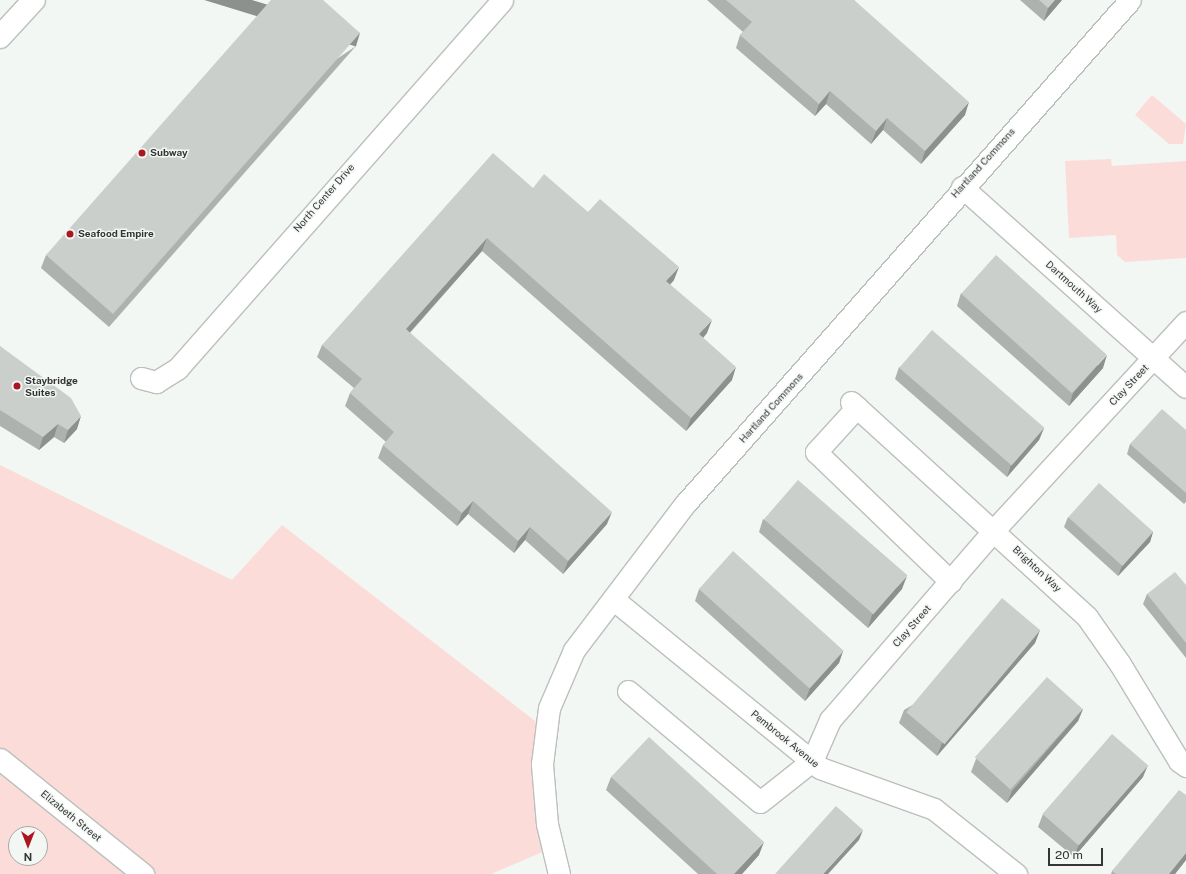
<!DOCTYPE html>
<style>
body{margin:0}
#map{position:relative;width:1186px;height:874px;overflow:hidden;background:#f3f7f4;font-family:"Public Sans",sans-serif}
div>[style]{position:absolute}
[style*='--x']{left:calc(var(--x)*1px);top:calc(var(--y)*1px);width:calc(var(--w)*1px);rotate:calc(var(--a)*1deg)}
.green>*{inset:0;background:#fbdcd8}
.roads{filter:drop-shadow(1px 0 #bcc0bc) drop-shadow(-1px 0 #bcc0bc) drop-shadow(0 1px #bcc0bc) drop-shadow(0 -1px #bcc0bc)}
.minor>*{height:21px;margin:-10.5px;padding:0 10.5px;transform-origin:10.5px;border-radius:10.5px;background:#fff}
.trunk>*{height:22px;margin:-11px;padding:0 11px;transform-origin:11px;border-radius:11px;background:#fff}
.wall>*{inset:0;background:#aeb2af}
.shaded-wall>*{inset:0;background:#8d918e;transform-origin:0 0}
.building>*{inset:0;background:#cacfcb;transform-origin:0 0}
.dots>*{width:11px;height:11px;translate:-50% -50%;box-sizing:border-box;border:2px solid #f3f7f4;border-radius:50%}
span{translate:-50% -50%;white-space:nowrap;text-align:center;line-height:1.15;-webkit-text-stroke:3px #f3f7f4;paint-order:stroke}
.poi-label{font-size:10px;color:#343534;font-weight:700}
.left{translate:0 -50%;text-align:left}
.street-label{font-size:10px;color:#343534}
.north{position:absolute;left:8px;top:826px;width:40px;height:40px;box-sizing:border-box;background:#f3f7f4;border:1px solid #a7a9a7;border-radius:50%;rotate:180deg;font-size:11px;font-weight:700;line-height:16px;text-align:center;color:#343534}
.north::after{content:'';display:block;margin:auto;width:14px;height:18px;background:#ab1721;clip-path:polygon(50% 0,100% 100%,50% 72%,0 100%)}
.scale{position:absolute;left:1048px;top:848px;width:55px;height:18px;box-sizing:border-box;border:2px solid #343534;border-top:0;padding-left:5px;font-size:12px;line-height:14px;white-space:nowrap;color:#343534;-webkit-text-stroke:3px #f3f7f4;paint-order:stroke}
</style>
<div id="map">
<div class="green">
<div style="clip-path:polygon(1152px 95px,1186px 124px,1183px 144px,1169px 144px,1135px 115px)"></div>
<div style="clip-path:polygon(1111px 159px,1112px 166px,1186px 161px,1186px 258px,1125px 262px,1117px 255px,1116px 235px,1069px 238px,1065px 161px)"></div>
<div style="clip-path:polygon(evenodd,0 465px,232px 580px,282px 525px,539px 724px,545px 851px,491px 874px,0 874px,0 465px,16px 834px,40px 834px,40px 858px,16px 858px,16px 834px)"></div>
</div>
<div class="roads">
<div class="minor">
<div style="--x:962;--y:187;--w:300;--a:41.8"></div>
<div style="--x:141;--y:378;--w:16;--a:15"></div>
<div style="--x:156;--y:382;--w:26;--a:-32"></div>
<div style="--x:178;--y:368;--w:490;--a:-48.6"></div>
<div style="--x:851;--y:402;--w:319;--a:42.3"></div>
<div style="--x:1087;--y:617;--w:57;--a:54.9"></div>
<div style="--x:1120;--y:664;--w:114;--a:58.7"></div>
<div style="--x:1179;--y:761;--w:9;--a:36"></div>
<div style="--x:857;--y:407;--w:61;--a:132.3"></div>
<div style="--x:816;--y:452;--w:187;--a:43.9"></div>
<div style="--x:613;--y:599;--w:267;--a:39.2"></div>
<div style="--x:820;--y:768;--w:121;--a:19.8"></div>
<div style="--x:934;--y:809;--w:105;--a:38.4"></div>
<div style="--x:628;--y:691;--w:172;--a:40.1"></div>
<div style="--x:760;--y:802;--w:66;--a:-38.3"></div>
<div style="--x:812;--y:761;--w:45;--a:-66.3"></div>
<div style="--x:830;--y:720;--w:251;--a:-49.2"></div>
<div style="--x:994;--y:530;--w:283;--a:-47.3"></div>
<div style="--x:0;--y:759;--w:184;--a:38.8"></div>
<div style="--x:559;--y:874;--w:51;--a:-103.5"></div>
<div style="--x:547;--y:824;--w:60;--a:-94.8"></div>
<div style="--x:542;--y:764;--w:56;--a:-82.9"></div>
<div style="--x:549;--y:708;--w:63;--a:-66.7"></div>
<div style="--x:574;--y:650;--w:183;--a:-52.8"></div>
<div style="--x:685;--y:504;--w:672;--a:-48.56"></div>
</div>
<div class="trunk">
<div style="--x:0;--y:37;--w:50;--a:-47.4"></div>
</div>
</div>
<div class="wall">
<div style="clip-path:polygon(707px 0,854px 0,965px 115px,921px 164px,883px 130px,871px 144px,826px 104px,815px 116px,736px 48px,740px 35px,743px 32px)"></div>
<div style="clip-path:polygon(1020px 0,1062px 0,1044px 21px)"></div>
<div style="clip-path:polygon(356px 46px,109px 327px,41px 268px,46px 255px)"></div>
<div style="clip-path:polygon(533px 188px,588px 212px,674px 280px,670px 284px,707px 333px,703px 338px,732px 380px,686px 431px,482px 251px,410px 333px,607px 524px,563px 574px,525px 540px,514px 553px,468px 514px,457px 526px,378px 458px,383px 445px,386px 442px,345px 406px,350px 393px,354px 388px,317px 357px,322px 345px)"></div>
<div style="clip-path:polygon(961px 293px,1103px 368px,1069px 406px,957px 306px)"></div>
<div style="clip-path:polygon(0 346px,77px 429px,64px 443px,54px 437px,39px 450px,0 426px)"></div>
<div style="clip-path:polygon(899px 367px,1044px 428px,1039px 440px,1007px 477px,895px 379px)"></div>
<div style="clip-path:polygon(1186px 430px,1186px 502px,1184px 504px,1127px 454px,1130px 444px)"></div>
<div style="clip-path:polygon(1068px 517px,1153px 532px,1150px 542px,1118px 576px,1064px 527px)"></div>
<div style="clip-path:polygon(763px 519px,902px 589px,868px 628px,759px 532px)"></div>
<div style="clip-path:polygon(1186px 585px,1186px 658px,1143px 604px,1147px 594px)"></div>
<div style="clip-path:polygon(699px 589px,843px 651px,839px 663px,805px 701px,695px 601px)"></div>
<div style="clip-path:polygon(1040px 630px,1035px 643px,937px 756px,899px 723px,904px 710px)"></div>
<div style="clip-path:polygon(1083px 709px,1078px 721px,1007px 803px,971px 772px,976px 759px)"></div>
<div style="clip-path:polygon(611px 777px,759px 855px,742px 874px,698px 874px,606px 790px)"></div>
<div style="clip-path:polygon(1143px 777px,1074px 857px,1038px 827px,1043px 814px)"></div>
<div style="clip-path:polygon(1186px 795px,1186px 860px,1175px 874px,1111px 874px,1112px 871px)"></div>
</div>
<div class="shaded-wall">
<div style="clip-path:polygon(1055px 0,1062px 0,1044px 21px,1048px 8px)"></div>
<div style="left:360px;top:33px;width:14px;height:374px;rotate:107deg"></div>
<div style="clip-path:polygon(830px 91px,826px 104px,815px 116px,819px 104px)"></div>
<div style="clip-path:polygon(969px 102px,965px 115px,921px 164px,925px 151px)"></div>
<div style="clip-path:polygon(887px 118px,883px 130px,871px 144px,876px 131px)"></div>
<div style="clip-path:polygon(487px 238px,482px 251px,401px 342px,406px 329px)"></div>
<div style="clip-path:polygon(679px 267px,674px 280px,662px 294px,666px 281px)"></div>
<div style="clip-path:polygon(712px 320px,707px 333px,695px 347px,699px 334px)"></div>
<div style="clip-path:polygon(1107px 355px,1103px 368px,1069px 406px,1073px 393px)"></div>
<div style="clip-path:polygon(736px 367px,732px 380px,686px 431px,691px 418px)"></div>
<div style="clip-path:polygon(81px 416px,77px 429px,64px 443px,68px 430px)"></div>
<div style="clip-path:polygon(58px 424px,54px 437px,39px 450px,43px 437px)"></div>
<div style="clip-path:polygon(1044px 428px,1039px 440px,1007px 477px,1011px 465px)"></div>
<div style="clip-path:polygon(473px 501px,468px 514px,457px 526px,462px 513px)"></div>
<div style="clip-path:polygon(612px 512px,607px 524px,563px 574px,568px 561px)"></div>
<div style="clip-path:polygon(530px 527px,525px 540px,514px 553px,518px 541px)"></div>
<div style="clip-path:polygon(1153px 532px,1150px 542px,1118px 576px,1122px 566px)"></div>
<div style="clip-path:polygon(907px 576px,902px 589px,868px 628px,872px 615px)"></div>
<div style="clip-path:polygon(1040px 630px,1035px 643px,937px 756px,942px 743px)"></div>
<div style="clip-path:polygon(843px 651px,839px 663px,805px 701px,810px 688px)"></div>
<div style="clip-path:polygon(1083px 709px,1078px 721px,1007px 803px,1012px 791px)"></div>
<div style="clip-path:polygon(1148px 765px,1143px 777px,1074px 857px,1079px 844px)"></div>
<div style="clip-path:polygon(863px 830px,859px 840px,828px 874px,823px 874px)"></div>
<div style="clip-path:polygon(764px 842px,759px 855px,742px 874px,734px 874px)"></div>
<div style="clip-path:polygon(1186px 853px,1186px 860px,1175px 874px,1169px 874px)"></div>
</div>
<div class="building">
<div style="clip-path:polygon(271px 0,323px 0,360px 33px,113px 314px,46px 255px)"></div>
<div style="clip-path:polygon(726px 0,854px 0,969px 102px,925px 151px,887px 118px,876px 131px,830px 91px,819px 104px,740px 35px,752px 22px)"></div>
<div style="clip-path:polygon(1039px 0,1055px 0,1048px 8px)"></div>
<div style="clip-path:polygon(493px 153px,533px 188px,544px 174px,588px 212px,600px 199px,679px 267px,666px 281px,712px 320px,699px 334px,736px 367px,691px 418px,487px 238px,406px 329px,612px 512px,568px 561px,530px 527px,518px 541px,473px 501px,462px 513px,383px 445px,394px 432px,350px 393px,362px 379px,322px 345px)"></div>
<div style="left:996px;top:255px;width:149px;height:52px;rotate:42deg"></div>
<div style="left:932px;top:330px;width:149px;height:50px;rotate:41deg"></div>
<div style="clip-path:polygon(0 346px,71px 398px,81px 416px,68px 430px,58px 424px,43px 437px,0 410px)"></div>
<div style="clip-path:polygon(1162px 409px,1186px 430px,1186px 493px,1130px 444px)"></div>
<div style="left:798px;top:480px;width:145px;height:52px;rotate:41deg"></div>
<div style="left:1099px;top:483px;width:73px;height:46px;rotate:42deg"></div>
<div style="left:733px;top:551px;width:149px;height:51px;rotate:42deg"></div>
<div style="clip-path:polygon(1175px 572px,1186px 585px,1186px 643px,1147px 594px)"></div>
<div style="left:1002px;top:598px;width:50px;height:149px;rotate:40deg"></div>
<div style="left:1047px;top:677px;width:48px;height:108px;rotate:42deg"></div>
<div style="left:1112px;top:734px;width:48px;height:106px;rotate:41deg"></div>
<div style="clip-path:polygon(649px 737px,764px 842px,734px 874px,717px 874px,611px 777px)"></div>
<div style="clip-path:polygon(1179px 790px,1186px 795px,1186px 853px,1169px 874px,1116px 874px,1112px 871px)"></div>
<div style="clip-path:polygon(836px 806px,863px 830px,823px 874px,775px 874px)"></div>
</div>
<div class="dots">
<div style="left:142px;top:153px;background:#ab1721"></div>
<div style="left:70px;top:234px;background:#ab1721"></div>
<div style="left:17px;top:386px;background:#ab1721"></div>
</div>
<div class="poi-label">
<span class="left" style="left:150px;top:153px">Subway</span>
<span class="left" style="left:78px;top:234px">Seafood Empire</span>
<span class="left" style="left:25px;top:386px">Staybridge<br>Suites</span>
</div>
<div class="street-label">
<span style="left:983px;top:163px;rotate:-48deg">Hartland Commons</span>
<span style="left:324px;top:198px;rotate:-49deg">North Center Drive</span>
<span style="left:1074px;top:287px;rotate:42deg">Dartmouth Way</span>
<span style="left:1129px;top:385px;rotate:-47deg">Clay Street</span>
<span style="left:771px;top:408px;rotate:-48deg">Hartland Commons</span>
<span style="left:1037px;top:569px;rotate:43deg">Brighton Way</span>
<span style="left:912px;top:626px;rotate:-49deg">Clay Street</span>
<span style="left:785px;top:739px;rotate:39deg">Pembrook Avenue</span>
<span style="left:71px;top:816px;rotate:39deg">Elizabeth Street</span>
</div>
<div class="north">N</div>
<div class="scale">20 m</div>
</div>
